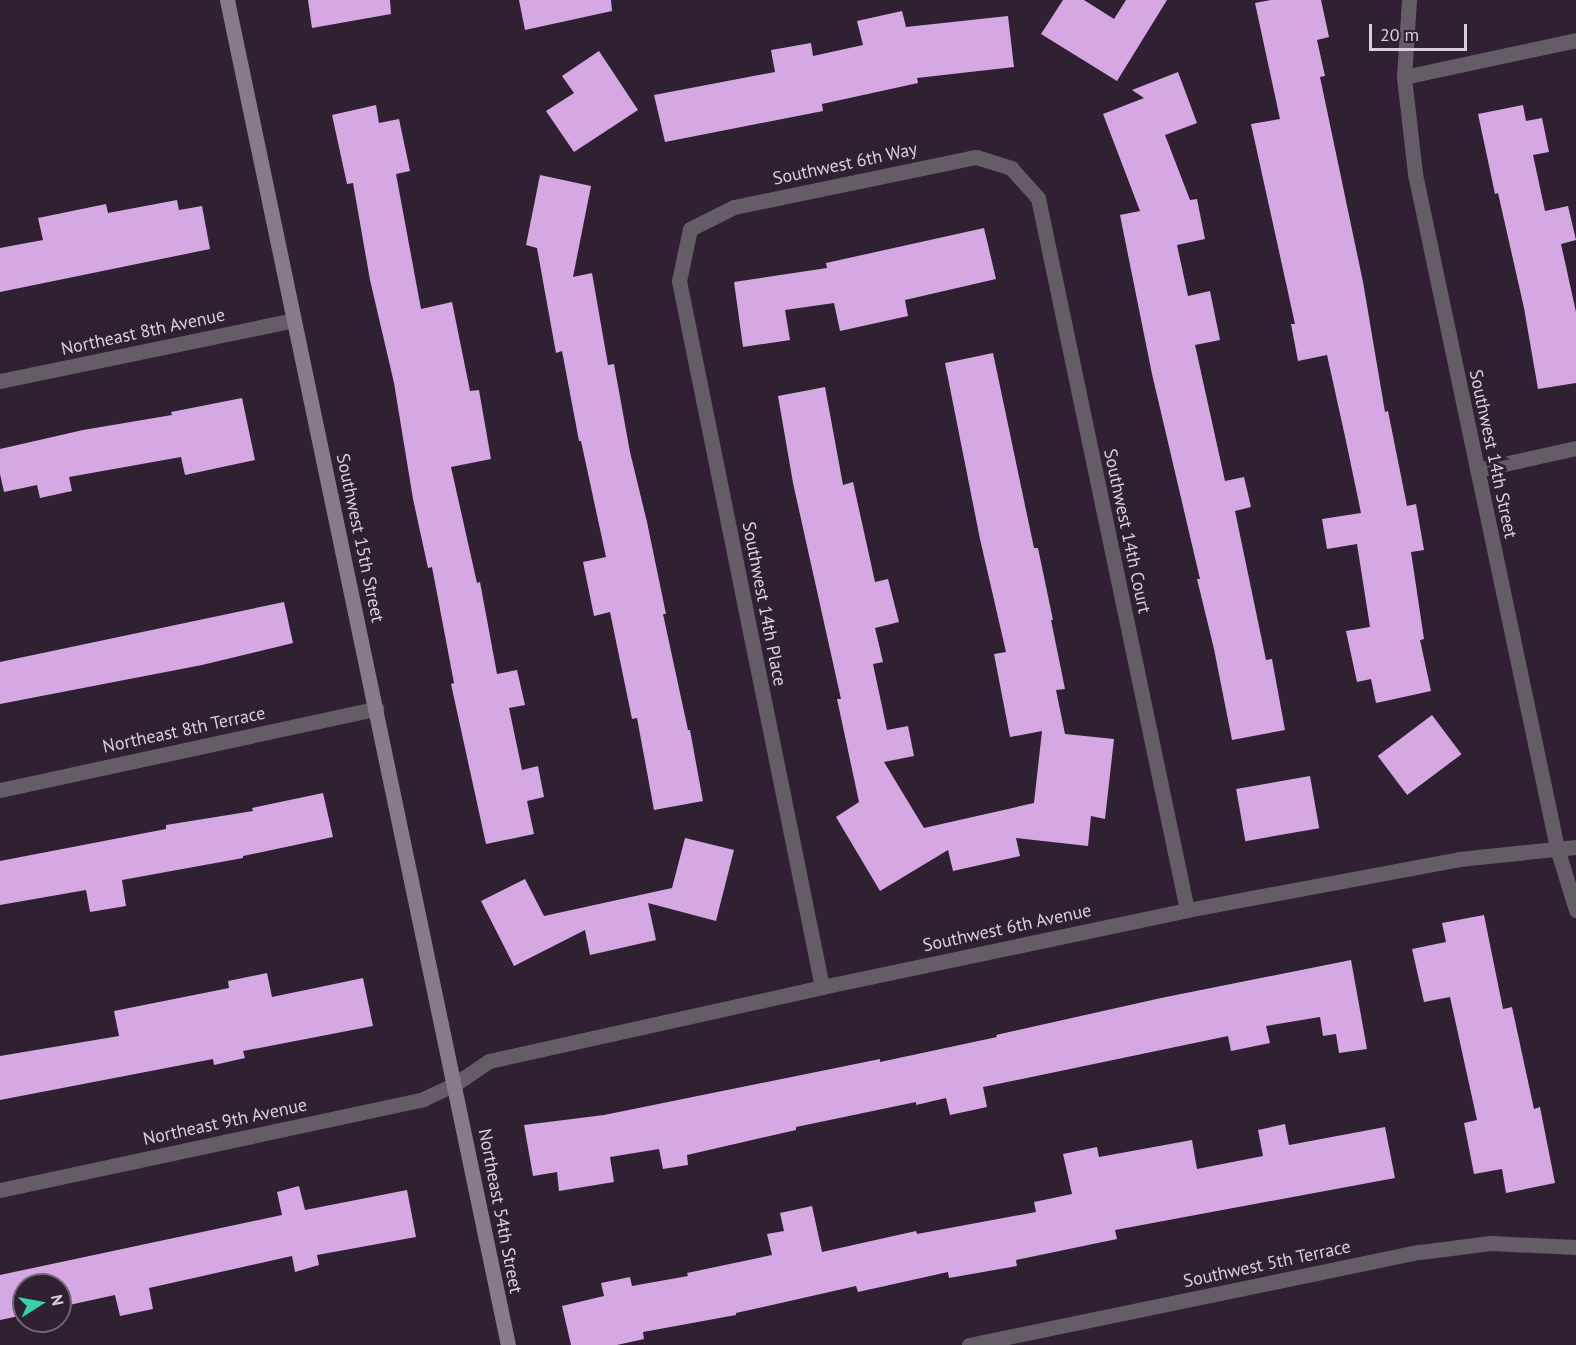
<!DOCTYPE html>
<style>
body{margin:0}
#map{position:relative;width:1576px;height:1345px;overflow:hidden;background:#2f2132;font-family:"PT Sans",sans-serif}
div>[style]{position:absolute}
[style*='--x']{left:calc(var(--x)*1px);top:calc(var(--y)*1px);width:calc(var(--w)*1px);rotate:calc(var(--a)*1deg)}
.building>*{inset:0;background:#d6a8e3;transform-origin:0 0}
.street>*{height:15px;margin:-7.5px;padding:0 7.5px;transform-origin:7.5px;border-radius:7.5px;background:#645d66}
.secondary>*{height:15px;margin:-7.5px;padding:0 7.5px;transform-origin:7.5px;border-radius:7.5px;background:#867b89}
span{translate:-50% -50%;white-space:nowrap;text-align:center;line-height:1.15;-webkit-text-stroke:6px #2f2132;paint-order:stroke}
.street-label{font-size:18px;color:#d9d0db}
.north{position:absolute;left:12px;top:1273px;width:60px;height:60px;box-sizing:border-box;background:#2f2132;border:2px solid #736776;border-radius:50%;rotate:79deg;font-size:16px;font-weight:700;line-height:24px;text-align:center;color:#d9d0db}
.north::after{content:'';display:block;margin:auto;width:21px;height:27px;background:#34d4a8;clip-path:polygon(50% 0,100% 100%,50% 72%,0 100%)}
.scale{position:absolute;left:1369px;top:24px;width:98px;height:27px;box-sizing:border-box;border:3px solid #d9d0db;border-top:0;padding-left:8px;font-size:18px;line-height:21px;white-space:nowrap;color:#d9d0db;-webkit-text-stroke:4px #2f2132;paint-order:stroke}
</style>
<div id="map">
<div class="building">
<div style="clip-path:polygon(308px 0,390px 0,391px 14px,312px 28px)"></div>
<div style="clip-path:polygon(519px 0,611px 0,612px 11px,525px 30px)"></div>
<div style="clip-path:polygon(1063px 0,1084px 0,1114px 19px,1126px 0,1167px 0,1117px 81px,1041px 34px)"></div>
<div style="clip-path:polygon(1271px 0,1321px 0,1329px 37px,1317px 40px,1325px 76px,1320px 77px,1363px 282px,1385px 412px,1388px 411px,1407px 506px,1416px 504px,1424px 550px,1411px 552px,1424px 639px,1420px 640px,1431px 691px,1376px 703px,1371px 679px,1357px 682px,1346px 631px,1370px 627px,1357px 544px,1327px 549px,1322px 519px,1361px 513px,1346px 441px,1327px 355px,1298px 361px,1291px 324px,1295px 324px,1251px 124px,1280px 119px,1255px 3px)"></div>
<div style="clip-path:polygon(902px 11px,906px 27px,1008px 16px,1014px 67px,917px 78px,918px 83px,822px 104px,823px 111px,665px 142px,654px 95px,775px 72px,771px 50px,811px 43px,813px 56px,863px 45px,857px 21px)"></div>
<div style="clip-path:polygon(599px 51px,638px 110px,574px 152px,546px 111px,574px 93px,562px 76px)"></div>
<div style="clip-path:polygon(1178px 72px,1197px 123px,1165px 135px,1190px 200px,1197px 199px,1205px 239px,1177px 245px,1188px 296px,1210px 291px,1220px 340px,1195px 345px,1225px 481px,1244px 477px,1251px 507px,1235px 511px,1266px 660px,1272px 659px,1285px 730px,1232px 740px,1214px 649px,1197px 579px,1200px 579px,1152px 374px,1120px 215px,1140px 211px,1103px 114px,1144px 98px,1132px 90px)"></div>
<div style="clip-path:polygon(376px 105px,379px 123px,399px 119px,410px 171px,396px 174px,421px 309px,452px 302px,470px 391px,479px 390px,491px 459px,451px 467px,477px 583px,480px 582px,497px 674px,517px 670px,525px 705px,509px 708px,522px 770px,538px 766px,544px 797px,527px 801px,534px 834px,486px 844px,451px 684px,454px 683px,432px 567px,428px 568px,413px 499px,394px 383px,370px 280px,353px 183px,347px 184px,332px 115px)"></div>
<div style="clip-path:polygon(1523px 105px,1526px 121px,1542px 118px,1549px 152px,1533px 155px,1545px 211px,1568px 206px,1576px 240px,1561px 244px,1576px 312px,1576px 383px,1538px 389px,1524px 308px,1498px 193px,1495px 194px,1478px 114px)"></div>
<div style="clip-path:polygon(540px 175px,591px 186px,573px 277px,592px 273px,608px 365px,614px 364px,630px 452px,647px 522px,666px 614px,663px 614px,688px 730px,690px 730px,703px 801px,654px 810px,637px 718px,632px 719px,610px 612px,594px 616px,583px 562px,606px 557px,581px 441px,579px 441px,562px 351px,556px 353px,537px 248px,526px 245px)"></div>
<div style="clip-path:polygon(177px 200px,179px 210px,202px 206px,210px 249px,0 292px,0 248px,43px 240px,38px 218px,106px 204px,108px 213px)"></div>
<div style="clip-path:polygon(984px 228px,996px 279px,905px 300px,908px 316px,840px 331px,834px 303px,785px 310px,790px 340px,743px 347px,734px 282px,827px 268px,826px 263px)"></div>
<div style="clip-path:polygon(993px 353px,1034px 548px,1038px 548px,1053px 620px,1051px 620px,1065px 689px,1056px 690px,1065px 734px,1114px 739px,1105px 819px,1091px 816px,1088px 846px,1016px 838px,1020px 856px,953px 871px,948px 850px,880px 891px,836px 817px,859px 802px,837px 699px,841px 699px,793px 483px,778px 396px,825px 387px,843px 485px,853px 482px,875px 582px,888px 579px,899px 622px,875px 628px,883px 662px,873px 664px,887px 730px,908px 726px,914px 756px,884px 762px,924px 828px,1034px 803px,1042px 731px,1010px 737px,994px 654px,1006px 652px,980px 539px,945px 363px)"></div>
<div style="clip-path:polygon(242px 398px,255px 460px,185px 475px,181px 457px,69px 477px,72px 491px,40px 498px,37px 485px,4px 492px,0 474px,0 449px,83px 430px,172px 415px,171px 412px)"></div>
<div style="clip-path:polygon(284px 602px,293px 643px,202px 665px,0 704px,0 662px)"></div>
<div style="left:1432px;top:715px;width:49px;height:68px;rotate:53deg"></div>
<div style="left:1310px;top:776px;width:53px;height:75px;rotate:80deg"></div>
<div style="clip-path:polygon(323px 793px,333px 837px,243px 856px,243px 858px,122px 880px,126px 906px,90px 912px,86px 890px,0 905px,0 861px,166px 829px,166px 825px,253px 811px,252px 808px)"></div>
<div style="clip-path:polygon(685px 838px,734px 850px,716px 921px,648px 903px,656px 940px,590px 955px,585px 930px,514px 966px,481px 901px,525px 879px,544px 916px,672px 888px)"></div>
<div style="clip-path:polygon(1484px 915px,1503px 1009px,1512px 1007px,1534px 1109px,1540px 1107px,1555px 1183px,1506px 1193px,1502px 1169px,1474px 1174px,1464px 1123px,1477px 1120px,1450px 997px,1424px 1002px,1412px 949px,1446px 942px,1442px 923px)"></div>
<div style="clip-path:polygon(1351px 960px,1367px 1049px,1339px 1053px,1336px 1034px,1323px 1036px,1320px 1017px,1266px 1026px,1270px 1043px,1231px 1051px,1228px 1036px,983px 1087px,987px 1107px,950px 1115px,946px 1098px,916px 1105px,916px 1102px,796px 1127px,796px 1130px,687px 1155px,688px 1165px,663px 1169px,659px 1149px,610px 1157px,614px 1182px,559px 1191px,557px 1172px,533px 1176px,524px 1125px,604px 1115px,880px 1059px,880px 1062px,997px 1037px,996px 1035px,1161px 998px)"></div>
<div style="clip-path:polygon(267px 973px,272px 997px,363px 978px,373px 1026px,243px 1051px,245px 1058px,214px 1065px,213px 1059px,0 1100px,0 1056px,119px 1036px,114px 1011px,229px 988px,228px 981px)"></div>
<div style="clip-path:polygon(1285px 1124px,1289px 1145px,1385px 1127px,1395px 1178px,1115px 1230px,1117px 1239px,1016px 1260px,1017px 1266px,949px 1278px,948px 1272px,858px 1292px,856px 1286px,736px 1313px,736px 1315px,643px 1332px,644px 1339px,617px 1345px,571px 1345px,562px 1306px,604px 1296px,601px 1283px,630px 1277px,632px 1286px,688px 1276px,687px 1273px,772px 1255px,767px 1234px,784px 1231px,780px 1213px,812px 1206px,822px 1252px,916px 1231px,917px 1234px,1036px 1212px,1034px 1202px,1072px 1194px,1063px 1154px,1097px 1147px,1099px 1157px,1192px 1140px,1197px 1169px,1263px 1156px,1258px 1130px)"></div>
<div style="clip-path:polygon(299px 1186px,305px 1210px,407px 1190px,416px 1237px,317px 1255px,319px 1265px,295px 1272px,292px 1256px,149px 1288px,153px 1309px,120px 1316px,115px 1295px,60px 1307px,60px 1285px,24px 1285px,24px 1315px,0 1320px,0 1275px,282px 1215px,277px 1192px)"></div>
</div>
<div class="street">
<div style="--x:1409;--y:0;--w:77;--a:93.7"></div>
<div style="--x:1404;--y:77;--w:98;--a:83.5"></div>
<div style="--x:1415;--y:174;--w:689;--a:78.1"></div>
<div style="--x:1557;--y:848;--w:65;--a:73"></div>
<div style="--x:1404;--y:77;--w:176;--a:-12.1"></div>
<div style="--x:0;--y:381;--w:300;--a:-11.7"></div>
<div style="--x:1477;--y:470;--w:101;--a:-12.5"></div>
<div style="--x:0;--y:790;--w:385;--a:-12.2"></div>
<div style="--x:822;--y:987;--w:720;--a:-101.45"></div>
<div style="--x:679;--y:281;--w:53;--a:-78.1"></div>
<div style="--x:690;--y:229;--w:49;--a:-26.6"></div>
<div style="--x:734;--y:207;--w:247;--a:-11.7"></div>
<div style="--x:976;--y:157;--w:37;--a:17"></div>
<div style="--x:1011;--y:168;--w:40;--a:48"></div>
<div style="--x:1038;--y:198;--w:727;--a:78.18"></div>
<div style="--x:0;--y:1190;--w:433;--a:-12.1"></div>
<div style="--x:423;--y:1099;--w:35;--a:-25"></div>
<div style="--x:455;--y:1084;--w:41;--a:-34.1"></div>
<div style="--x:489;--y:1061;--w:341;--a:-12.5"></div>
<div style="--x:822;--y:987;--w:373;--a:-11.9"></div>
<div style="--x:1187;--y:910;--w:277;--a:-10.6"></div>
<div style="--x:1459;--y:859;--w:118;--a:-5.9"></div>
<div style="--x:969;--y:1345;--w:460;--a:-11.7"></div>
<div style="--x:1420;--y:1252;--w:71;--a:-7.3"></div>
<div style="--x:1490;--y:1243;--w:86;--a:2.7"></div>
</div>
<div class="secondary">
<div style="--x:227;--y:0;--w:1374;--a:78.2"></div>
</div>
<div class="street-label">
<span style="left:845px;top:164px;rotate:-12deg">Southwest 6th Way</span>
<span style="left:143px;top:332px;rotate:-12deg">Northeast 8th Avenue</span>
<span style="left:1493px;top:454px;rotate:78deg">Southwest 14th Street</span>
<span style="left:1127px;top:531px;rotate:78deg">Southwest 14th Court</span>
<span style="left:360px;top:538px;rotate:78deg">Southwest 15th Street</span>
<span style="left:764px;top:604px;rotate:79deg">Southwest 14th Place</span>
<span style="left:184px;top:730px;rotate:-12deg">Northeast 8th Terrace</span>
<span style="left:1007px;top:928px;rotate:-12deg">Southwest 6th Avenue</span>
<span style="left:225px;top:1122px;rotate:-12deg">Northeast 9th Avenue</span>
<span style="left:500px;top:1211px;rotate:79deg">Northeast 54th Street</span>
<span style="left:1267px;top:1264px;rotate:-12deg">Southwest 5th Terrace</span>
</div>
<div class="north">N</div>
<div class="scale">20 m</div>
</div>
